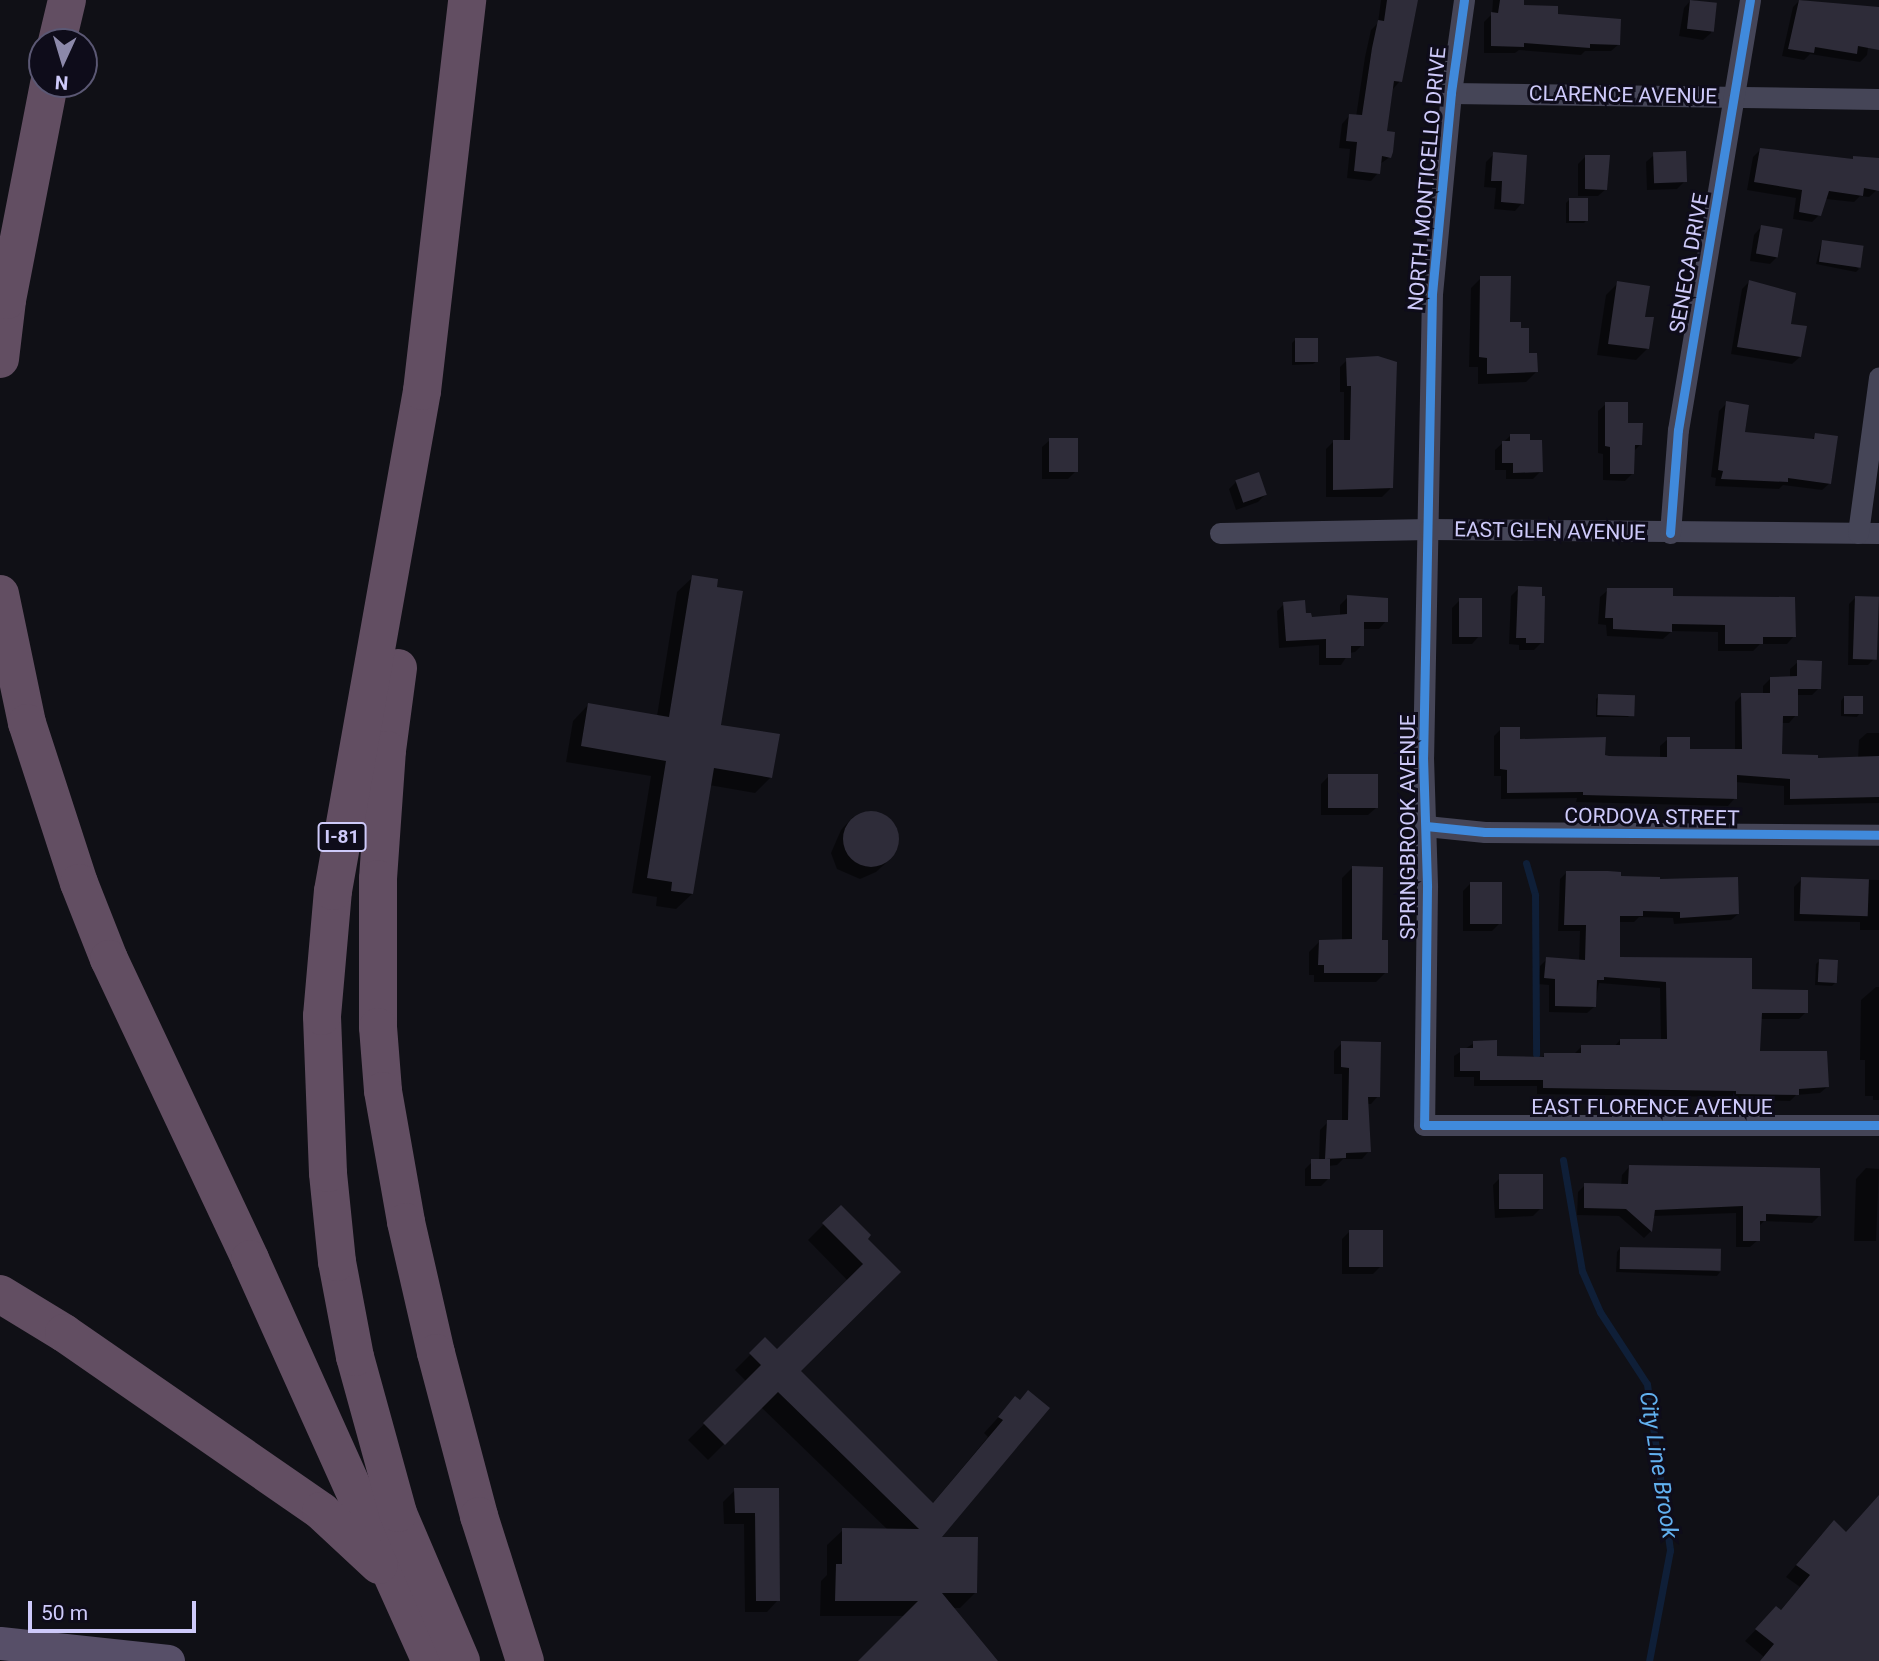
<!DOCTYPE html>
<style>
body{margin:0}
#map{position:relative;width:1879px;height:1661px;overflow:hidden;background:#101016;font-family:Roboto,sans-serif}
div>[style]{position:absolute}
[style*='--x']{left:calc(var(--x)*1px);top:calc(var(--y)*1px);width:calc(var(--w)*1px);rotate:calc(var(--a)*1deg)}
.shadow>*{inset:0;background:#0007}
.stream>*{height:7px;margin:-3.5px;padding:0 3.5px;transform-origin:3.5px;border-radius:3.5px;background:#0f1f38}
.building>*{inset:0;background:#2e2c39;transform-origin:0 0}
.round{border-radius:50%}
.street>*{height:21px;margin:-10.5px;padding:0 10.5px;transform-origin:10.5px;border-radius:10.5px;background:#454557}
.primary>*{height:33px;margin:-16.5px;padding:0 16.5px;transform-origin:16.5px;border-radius:16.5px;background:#574f68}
.highway>*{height:38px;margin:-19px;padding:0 19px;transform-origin:19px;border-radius:19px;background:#624e62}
.cycleway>*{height:9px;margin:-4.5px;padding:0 4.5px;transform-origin:4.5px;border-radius:4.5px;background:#408adc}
span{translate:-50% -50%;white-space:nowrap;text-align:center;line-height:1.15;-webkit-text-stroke:6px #0e0c1a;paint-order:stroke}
.shield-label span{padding:2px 5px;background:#0e0c1a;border:2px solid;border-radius:5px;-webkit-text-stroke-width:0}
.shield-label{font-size:19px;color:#cecafa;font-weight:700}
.street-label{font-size:21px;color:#cecafa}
.water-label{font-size:23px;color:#62b1f0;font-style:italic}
.north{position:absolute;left:28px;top:28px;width:70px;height:70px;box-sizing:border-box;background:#0e0c1a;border:2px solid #5b5874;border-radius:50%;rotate:184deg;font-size:19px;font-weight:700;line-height:28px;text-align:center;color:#cecafa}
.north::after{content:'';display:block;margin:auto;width:24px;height:32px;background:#8c89aa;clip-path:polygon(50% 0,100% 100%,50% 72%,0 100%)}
.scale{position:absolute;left:28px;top:1601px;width:168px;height:32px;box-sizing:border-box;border:4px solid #cecafa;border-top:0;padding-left:9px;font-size:21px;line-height:24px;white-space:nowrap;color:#cecafa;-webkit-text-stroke:5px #0e0c1a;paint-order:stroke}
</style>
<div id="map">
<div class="shadow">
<div style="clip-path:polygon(1381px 0,1416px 0,1410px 42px,1405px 46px,1400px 81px,1393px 89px,1385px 132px,1390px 157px,1380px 164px,1378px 173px,1371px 181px,1347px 178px,1350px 149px,1339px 148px,1342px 124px,1349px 116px,1356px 117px,1365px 57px,1371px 30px,1378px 23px)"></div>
<div style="clip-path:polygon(1493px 0,1522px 0,1522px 7px,1556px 16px,1619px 44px,1611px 51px,1585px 51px,1581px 55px,1519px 50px,1515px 53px,1484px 53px,1484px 22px,1492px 14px)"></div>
<div style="clip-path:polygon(1691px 0,1715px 4px,1711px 33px,1703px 40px,1679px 36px,1684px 8px)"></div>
<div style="clip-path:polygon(1800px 0,1873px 12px,1867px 55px,1860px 62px,1810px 54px,1804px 60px,1782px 56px,1793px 7px)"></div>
<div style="clip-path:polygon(1760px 150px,1851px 161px,1854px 158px,1879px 160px,1877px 190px,1869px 197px,1860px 196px,1854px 202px,1826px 199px,1819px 215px,1812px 222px,1793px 219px,1796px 198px,1747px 190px,1753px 157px)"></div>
<div style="clip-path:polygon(1494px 154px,1522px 203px,1515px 211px,1494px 209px,1496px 188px,1484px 187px,1486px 162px)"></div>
<div style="clip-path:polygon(1654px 155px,1685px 181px,1677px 189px,1647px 190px,1646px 162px)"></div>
<div style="clip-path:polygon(1586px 156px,1606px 189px,1598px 196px,1578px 196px,1578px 164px)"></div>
<div style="clip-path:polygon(1569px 200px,1587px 220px,1584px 223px,1566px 223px,1566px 203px)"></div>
<div style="clip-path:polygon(1761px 227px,1777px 257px,1770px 264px,1750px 261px,1754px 235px)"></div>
<div style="clip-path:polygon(1822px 241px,1859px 269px,1856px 272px,1816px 264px)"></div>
<div style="clip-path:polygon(1481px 278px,1536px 372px,1526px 382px,1478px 384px,1478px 367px,1469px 367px,1471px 288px)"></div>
<div style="clip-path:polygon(1749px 282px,1789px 325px,1800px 357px,1792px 364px,1731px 354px,1742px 289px)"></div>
<div style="clip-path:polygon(1618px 283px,1643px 318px,1647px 349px,1636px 360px,1597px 355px,1606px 295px)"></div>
<div style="clip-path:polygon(1296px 339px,1317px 361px,1313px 364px,1292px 365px,1292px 343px)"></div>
<div style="clip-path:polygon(1347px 360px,1395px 363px,1390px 489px,1382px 497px,1326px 497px,1326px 449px,1333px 442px,1344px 441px,1344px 392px,1340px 392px,1340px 367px)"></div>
<div style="clip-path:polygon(1727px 403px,1743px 434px,1811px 440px,1816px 435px,1830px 483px,1822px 490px,1783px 485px,1779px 489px,1715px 486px,1716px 478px,1711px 477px,1719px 411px)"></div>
<div style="clip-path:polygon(1606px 404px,1641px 444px,1633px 452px,1633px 473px,1625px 481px,1603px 480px,1603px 454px,1598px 453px,1598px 411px)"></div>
<div style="clip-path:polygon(1510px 436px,1541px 471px,1533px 479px,1506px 479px,1506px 470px,1495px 470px,1495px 450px)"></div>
<div style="clip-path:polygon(1050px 440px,1076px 471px,1068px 479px,1042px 479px,1042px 447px)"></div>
<div style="clip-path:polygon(1236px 482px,1265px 495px,1258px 502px,1236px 510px,1229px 489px)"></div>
<div style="clip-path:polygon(693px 577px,719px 726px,771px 777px,755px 793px,709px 785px,692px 894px,676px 909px,656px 906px,657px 897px,632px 893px,651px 776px,566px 762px,573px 721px,588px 705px,657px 716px,677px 592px)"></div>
<div style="clip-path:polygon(1519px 588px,1540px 598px,1542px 642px,1534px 650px,1519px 650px,1519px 645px,1509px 644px,1511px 596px)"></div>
<div style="clip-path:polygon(1608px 590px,1671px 598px,1794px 636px,1787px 644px,1760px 644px,1753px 651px,1718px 651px,1718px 632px,1672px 631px,1663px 639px,1607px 636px,1606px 625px,1598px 624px,1600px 597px)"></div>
<div style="clip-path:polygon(1348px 597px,1386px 621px,1379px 629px,1362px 629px,1362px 645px,1355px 652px,1349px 653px,1341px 665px,1319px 665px,1319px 645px,1279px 648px,1277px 611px,1284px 604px,1310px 619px,1340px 616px,1340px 605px)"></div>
<div style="clip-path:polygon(1855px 598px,1874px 659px,1868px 665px,1848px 665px,1849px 604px)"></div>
<div style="clip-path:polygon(1460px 600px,1479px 636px,1472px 644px,1452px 644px,1452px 608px)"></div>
<div style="clip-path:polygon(1798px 662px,1819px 688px,1812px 695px,1796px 695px,1796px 715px,1789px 723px,1781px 723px,1780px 756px,1816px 760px,1858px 759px,1859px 740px,1867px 733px,1879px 733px,1879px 803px,1784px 805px,1784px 786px,1735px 782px,1735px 798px,1728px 806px,1576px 802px,1577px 798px,1501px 799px,1501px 776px,1494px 776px,1494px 736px,1501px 729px,1519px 741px,1604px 756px,1660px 758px,1660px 746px,1668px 739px,1688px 751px,1735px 751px,1735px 702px,1742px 695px,1763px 695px,1763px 686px,1770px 679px,1790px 678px,1790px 669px)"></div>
<div style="clip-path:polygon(1599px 696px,1631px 714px,1628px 717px,1596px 717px,1596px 699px)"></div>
<div style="clip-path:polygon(1844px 697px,1860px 713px,1857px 717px,1841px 716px,1841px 701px)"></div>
<div style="clip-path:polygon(1329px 776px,1376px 808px,1368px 815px,1321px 815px,1321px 784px)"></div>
<div style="clip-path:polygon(869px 811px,891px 820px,898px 837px,889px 860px,876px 872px,860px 879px,837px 869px,831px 853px,841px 830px,853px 817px)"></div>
<div style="clip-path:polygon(1352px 868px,1380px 941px,1386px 972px,1376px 982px,1314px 982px,1314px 975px,1309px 975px,1309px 952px,1319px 942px,1342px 941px,1342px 878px)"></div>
<div style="clip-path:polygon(1567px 872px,1620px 877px,1738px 914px,1731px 920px,1674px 924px,1673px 918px,1639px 917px,1634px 922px,1619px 922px,1618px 958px,1750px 990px,1806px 1012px,1799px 1019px,1760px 1019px,1758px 1053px,1827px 1087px,1820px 1093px,1796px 1095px,1790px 1101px,1730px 1100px,1730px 1097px,1537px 1094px,1537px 1086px,1474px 1086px,1474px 1077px,1454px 1077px,1454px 1056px,1474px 1043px,1495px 1058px,1541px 1058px,1545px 1055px,1575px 1053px,1581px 1047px,1614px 1047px,1620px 1040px,1661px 1040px,1660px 988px,1599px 983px,1594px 1007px,1587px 1013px,1549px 1012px,1549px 985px,1538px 984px,1540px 966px,1547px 959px,1579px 961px,1580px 931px,1558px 931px,1560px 879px)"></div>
<div style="clip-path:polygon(1802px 879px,1879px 880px,1879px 930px,1860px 930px,1860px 922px,1794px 921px,1794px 887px)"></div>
<div style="clip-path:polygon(1471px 883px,1499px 924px,1492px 931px,1463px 931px,1463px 891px)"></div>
<div style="clip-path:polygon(1819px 961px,1835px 983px,1832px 986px,1815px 985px,1816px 964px)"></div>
<div style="clip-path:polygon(1876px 987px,1879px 987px,1879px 1100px,1873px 1100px,1873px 1096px,1865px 1096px,1865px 1060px,1860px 1060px,1861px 1000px)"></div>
<div style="clip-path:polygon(1342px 1043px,1378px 1096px,1371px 1104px,1366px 1104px,1369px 1151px,1362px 1159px,1343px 1159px,1337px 1165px,1328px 1166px,1329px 1178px,1321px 1186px,1305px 1186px,1305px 1169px,1312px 1162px,1319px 1162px,1320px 1130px,1328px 1122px,1342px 1122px,1342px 1074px,1334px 1074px,1334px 1051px)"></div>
<div style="clip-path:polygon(1629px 1167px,1819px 1216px,1812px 1223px,1764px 1221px,1758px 1227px,1758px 1240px,1750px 1247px,1736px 1247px,1736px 1213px,1653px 1216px,1651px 1231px,1644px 1238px,1619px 1216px,1577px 1215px,1578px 1192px,1585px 1185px,1621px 1186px,1622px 1175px)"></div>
<div style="clip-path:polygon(1866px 1168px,1879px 1169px,1876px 1241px,1854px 1241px,1856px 1179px)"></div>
<div style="clip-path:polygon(1500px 1178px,1541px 1208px,1533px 1216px,1495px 1218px,1493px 1185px)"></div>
<div style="clip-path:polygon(841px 1207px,865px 1239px,899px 1272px,798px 1371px,932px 1504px,988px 1437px,984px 1433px,1015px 1399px,938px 1539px,976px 1592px,960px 1608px,952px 1608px,996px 1661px,860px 1661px,905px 1616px,820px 1616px,821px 1581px,827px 1575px,827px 1545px,843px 1530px,888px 1530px,761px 1407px,708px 1460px,688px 1440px,747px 1382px,735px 1370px,765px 1340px,777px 1352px,848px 1281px,808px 1240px)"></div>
<div style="clip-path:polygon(1349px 1232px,1381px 1266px,1373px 1274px,1342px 1274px,1342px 1239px)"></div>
<div style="clip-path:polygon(1620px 1248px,1720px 1272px,1717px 1276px,1616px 1272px,1617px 1252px)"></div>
<div style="clip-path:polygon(735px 1490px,778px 1490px,778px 1600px,767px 1612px,745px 1612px,744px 1524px,724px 1524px,723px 1502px)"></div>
<div style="clip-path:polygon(1879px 1497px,1879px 1661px,1761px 1661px,1764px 1657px,1745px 1641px,1765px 1620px,1780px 1611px,1800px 1587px,1786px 1577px,1822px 1534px,1845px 1534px)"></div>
</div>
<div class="stream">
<div style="--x:1526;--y:863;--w:33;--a:74"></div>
<div style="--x:1535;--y:895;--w:159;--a:89.6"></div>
<div style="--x:1563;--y:1160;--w:113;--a:80.3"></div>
<div style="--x:1582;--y:1271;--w:45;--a:66.3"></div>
<div style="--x:1600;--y:1312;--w:86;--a:56.9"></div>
<div style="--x:1647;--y:1384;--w:168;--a:82.1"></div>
<div style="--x:1670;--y:1550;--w:113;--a:100.7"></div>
</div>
<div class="building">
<div style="clip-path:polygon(1387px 0,1418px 0,1402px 82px,1394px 81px,1387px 131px,1395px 132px,1393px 152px,1391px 158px,1382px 156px,1380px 174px,1354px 171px,1357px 142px,1346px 141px,1349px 114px,1362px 115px,1372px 48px,1378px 20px,1384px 21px)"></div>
<div style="clip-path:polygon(1500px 0,1524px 0,1524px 5px,1558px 6px,1558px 14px,1621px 19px,1620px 45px,1590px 44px,1590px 48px,1524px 43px,1524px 47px,1491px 46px,1491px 12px,1498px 13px)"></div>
<div style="left:1690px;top:0;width:27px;height:29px;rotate:6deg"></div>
<div style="clip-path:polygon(1799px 0,1879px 7px,1879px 50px,1858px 46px,1857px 54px,1815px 47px,1814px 53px,1788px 49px)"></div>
<div style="clip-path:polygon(1760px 148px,1853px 159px,1853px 156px,1879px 158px,1879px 191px,1864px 188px,1863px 196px,1829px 191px,1821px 216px,1799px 212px,1802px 190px,1754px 182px)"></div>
<div style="left:1686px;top:151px;width:31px;height:33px;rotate:88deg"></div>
<div style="clip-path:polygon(1493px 152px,1527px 155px,1524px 204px,1501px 202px,1502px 181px,1491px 181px)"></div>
<div style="clip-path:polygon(1585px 155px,1610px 155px,1607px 190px,1585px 189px)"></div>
<div style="left:1569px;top:198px;width:19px;height:23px"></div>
<div style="left:1761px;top:225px;width:22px;height:29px;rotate:10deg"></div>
<div style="left:1822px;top:240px;width:42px;height:22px;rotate:8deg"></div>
<div style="clip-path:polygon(1480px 276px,1511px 276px,1510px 322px,1521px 322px,1521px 328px,1529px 328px,1529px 353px,1537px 353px,1538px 372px,1487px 374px,1487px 358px,1479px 357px)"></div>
<div style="clip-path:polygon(1749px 280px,1796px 293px,1791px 324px,1807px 326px,1801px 357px,1737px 347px)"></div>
<div style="clip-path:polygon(1617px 281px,1650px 286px,1645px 317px,1654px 317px,1649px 349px,1608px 344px)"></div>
<div style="left:1295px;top:338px;width:23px;height:24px"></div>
<div style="clip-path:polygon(1378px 356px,1397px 362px,1393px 488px,1333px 490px,1333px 440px,1350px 440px,1351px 386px,1347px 386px,1346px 358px)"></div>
<div style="clip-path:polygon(1726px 401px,1749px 405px,1745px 432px,1814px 439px,1815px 433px,1838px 436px,1831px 484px,1788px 478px,1788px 482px,1721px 479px,1723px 471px,1718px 470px)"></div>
<div style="clip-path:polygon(1605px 402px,1628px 402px,1628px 423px,1643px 423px,1642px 445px,1635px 445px,1634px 474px,1610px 474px,1610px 447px,1605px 446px)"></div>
<div style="clip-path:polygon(1510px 434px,1530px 434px,1530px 440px,1542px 440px,1543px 472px,1513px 473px,1513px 463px,1502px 463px,1502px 441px,1510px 441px)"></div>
<div style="left:1049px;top:438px;width:29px;height:34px"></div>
<div style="left:1259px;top:472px;width:24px;height:25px;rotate:71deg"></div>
<div style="clip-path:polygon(692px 575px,718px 579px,717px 587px,743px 591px,721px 725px,780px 734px,772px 778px,714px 768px,693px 894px,671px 891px,672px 882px,647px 878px,666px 761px,581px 746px,588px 703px,669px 717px)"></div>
<div style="clip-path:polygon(1518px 586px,1542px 587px,1542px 596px,1545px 596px,1544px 643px,1526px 643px,1526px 638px,1516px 638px)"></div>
<div style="clip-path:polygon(1607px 588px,1673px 588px,1673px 596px,1795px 597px,1796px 637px,1763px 637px,1763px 644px,1725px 644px,1725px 625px,1672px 624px,1672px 632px,1613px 629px,1613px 618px,1605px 618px)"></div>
<div style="clip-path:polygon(1347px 595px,1388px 598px,1388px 622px,1364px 622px,1364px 646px,1351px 646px,1351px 658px,1326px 658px,1326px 639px,1286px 641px,1283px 602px,1305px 600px,1306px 613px,1311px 613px,1312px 617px,1347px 614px)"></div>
<div style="left:1855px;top:596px;width:24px;height:63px;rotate:2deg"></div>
<div style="left:1459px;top:598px;width:23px;height:39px"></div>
<div style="clip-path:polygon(1797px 660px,1822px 661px,1821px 689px,1798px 689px,1798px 716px,1783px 716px,1782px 754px,1818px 755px,1818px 758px,1879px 756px,1879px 797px,1790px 799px,1790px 779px,1737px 775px,1737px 799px,1583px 795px,1583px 792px,1507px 793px,1507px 770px,1500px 769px,1500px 727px,1520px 727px,1520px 739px,1606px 737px,1605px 755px,1609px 756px,1667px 757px,1667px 737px,1690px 737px,1690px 749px,1742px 749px,1741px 693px,1770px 693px,1770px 677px,1797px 676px)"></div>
<div style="left:1598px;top:694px;width:37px;height:21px;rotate:2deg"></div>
<div style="left:1844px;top:696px;width:19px;height:18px"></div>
<div style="left:1328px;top:774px;width:50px;height:34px"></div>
<div class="round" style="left:843px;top:811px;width:56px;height:56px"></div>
<div style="clip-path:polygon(1352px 866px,1383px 867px,1382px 940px,1388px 940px,1388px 973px,1324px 973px,1324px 965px,1318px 965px,1319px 940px,1352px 939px)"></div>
<div style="clip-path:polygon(1566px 871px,1608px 871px,1621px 872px,1621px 876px,1660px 877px,1660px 879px,1738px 877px,1739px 914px,1680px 918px,1680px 912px,1643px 911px,1643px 916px,1620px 916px,1620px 957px,1752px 958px,1752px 989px,1808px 990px,1808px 1013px,1762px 1013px,1760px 1051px,1827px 1051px,1829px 1087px,1799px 1089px,1799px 1095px,1736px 1094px,1736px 1091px,1543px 1088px,1543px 1080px,1480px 1080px,1480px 1071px,1460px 1071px,1460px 1048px,1473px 1048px,1473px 1041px,1497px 1040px,1497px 1056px,1544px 1057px,1544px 1053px,1581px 1053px,1581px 1045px,1620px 1045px,1620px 1039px,1667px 1039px,1666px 982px,1604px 977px,1604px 980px,1597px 980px,1596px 1007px,1555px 1006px,1555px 979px,1544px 978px,1546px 957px,1585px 960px,1586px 925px,1564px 925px)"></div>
<div style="left:1801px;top:877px;width:68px;height:37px;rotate:2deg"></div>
<div style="left:1470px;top:882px;width:32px;height:42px"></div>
<div style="left:1819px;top:959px;width:19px;height:23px;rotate:3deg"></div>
<div style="clip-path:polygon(1341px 1041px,1381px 1042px,1380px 1097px,1368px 1097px,1371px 1152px,1346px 1153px,1346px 1158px,1325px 1159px,1327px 1120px,1348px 1120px,1349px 1068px,1341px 1067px)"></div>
<div style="left:1330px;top:1159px;width:20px;height:19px;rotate:90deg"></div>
<div style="clip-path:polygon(1629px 1165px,1820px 1168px,1821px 1216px,1766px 1214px,1766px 1221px,1760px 1221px,1760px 1241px,1743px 1241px,1743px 1206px,1655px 1210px,1652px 1232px,1626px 1209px,1584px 1208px,1584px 1183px,1628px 1184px)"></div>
<div style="left:1543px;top:1174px;width:35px;height:44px;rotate:90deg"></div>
<div style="clip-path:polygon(841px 1205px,871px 1235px,868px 1239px,901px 1272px,801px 1371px,933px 1503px,1003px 1420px,998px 1417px,1015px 1396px,1020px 1400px,1028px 1390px,1050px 1408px,942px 1537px,978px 1537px,977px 1593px,942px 1593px,998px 1661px,858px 1661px,918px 1601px,835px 1601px,836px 1564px,842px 1564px,842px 1528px,919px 1529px,778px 1392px,725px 1445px,703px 1423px,761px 1365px,749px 1353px,765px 1337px,777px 1349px,863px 1264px,822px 1223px)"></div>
<div style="left:1349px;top:1230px;width:34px;height:37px"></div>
<div style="left:1620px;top:1247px;width:101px;height:22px;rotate:1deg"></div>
<div style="clip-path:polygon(734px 1488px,779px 1488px,780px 1601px,756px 1601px,755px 1513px,735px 1513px)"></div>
<div style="clip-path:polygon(1879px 1495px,1879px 1661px,1760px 1661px,1774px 1644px,1755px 1629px,1776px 1606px,1781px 1610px,1810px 1575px,1796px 1565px,1834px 1520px,1846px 1532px)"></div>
</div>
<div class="street">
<div style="--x:1464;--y:0;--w:94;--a:98"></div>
<div style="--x:1451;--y:93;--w:201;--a:95.4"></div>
<div style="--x:1432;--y:293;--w:464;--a:91.1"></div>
<div style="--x:1423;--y:757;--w:130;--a:88.2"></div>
<div style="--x:1427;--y:887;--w:238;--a:90.7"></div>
<div style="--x:1424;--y:1125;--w:455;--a:0"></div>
<div style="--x:1451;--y:93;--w:428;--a:0.8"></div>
<div style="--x:1220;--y:533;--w:209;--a:-1.1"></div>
<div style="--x:1429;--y:529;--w:450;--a:0.5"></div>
<div style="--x:1670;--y:533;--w:103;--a:-85.6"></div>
<div style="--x:1678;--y:430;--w:436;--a:-80.5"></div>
<div style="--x:1858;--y:533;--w:157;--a:-82.3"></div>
<div style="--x:1426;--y:826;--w:59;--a:5.8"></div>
<div style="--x:1485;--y:832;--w:394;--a:0.4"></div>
</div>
<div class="primary">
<div style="--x:0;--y:1643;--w:169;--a:6.1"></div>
</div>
<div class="highway">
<div style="--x:57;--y:42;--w:43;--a:-76.6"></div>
<div style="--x:0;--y:359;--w:59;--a:-83.2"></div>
<div style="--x:7;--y:300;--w:220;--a:-79"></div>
<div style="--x:0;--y:594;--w:132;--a:78.2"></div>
<div style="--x:27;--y:723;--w:168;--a:72"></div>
<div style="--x:79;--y:883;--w:82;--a:68.5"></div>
<div style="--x:109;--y:959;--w:331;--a:64.8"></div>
<div style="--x:250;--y:1259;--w:441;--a:65.8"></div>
<div style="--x:398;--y:668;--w:83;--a:97.6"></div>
<div style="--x:387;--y:750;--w:129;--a:94"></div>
<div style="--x:378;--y:879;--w:148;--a:90"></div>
<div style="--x:378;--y:1027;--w:64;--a:85.5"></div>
<div style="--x:383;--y:1091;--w:133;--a:80"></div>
<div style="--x:406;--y:1222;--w:134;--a:77.1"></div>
<div style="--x:436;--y:1353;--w:169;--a:75.2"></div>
<div style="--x:479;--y:1516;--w:152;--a:72.4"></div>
<div style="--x:0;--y:1294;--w:75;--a:31.4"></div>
<div style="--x:64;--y:1333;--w:313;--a:34.7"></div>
<div style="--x:321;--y:1511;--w:79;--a:43"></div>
<div style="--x:461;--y:1661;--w:161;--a:-113.1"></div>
<div style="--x:398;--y:1513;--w:162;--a:-105.4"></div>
<div style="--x:355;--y:1357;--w:97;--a:-100.7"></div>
<div style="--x:337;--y:1262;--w:89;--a:-95.8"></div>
<div style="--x:328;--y:1173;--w:157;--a:-92.2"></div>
<div style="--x:322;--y:1016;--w:125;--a:-85"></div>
<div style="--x:333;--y:891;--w:508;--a:-79.91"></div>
<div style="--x:422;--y:391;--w:394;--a:-83.4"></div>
</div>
<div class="cycleway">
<div style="--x:1464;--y:0;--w:94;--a:98"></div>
<div style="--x:1451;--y:93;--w:201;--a:95.4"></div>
<div style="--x:1432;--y:293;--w:464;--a:91.1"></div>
<div style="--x:1423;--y:757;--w:130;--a:88.2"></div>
<div style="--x:1427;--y:887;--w:238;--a:90.7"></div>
<div style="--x:1424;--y:1125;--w:455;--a:0"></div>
<div style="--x:1670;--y:533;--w:103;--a:-85.6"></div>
<div style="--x:1678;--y:430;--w:436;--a:-80.5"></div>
<div style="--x:1426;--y:826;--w:59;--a:5.8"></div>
<div style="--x:1485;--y:832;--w:394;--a:0.4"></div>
</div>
<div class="shield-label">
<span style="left:342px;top:837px">I-81</span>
</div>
<div class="street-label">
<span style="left:1623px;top:95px;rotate:1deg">CLARENCE AVENUE</span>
<span style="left:1427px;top:179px;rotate:-85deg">NORTH MONTICELLO DRIVE</span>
<span style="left:1689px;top:263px;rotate:-80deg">SENECA DRIVE</span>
<span style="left:1550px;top:531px;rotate:1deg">EAST GLEN AVENUE</span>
<span style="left:1652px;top:817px;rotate:1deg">CORDOVA STREET</span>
<span style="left:1408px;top:827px;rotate:-90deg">SPRINGBROOK AVENUE</span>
<span style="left:1652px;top:1107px">EAST FLORENCE AVENUE</span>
</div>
<div class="water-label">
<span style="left:1658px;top:1465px;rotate:81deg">City Line Brook</span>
</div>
<div class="north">N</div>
<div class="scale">50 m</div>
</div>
